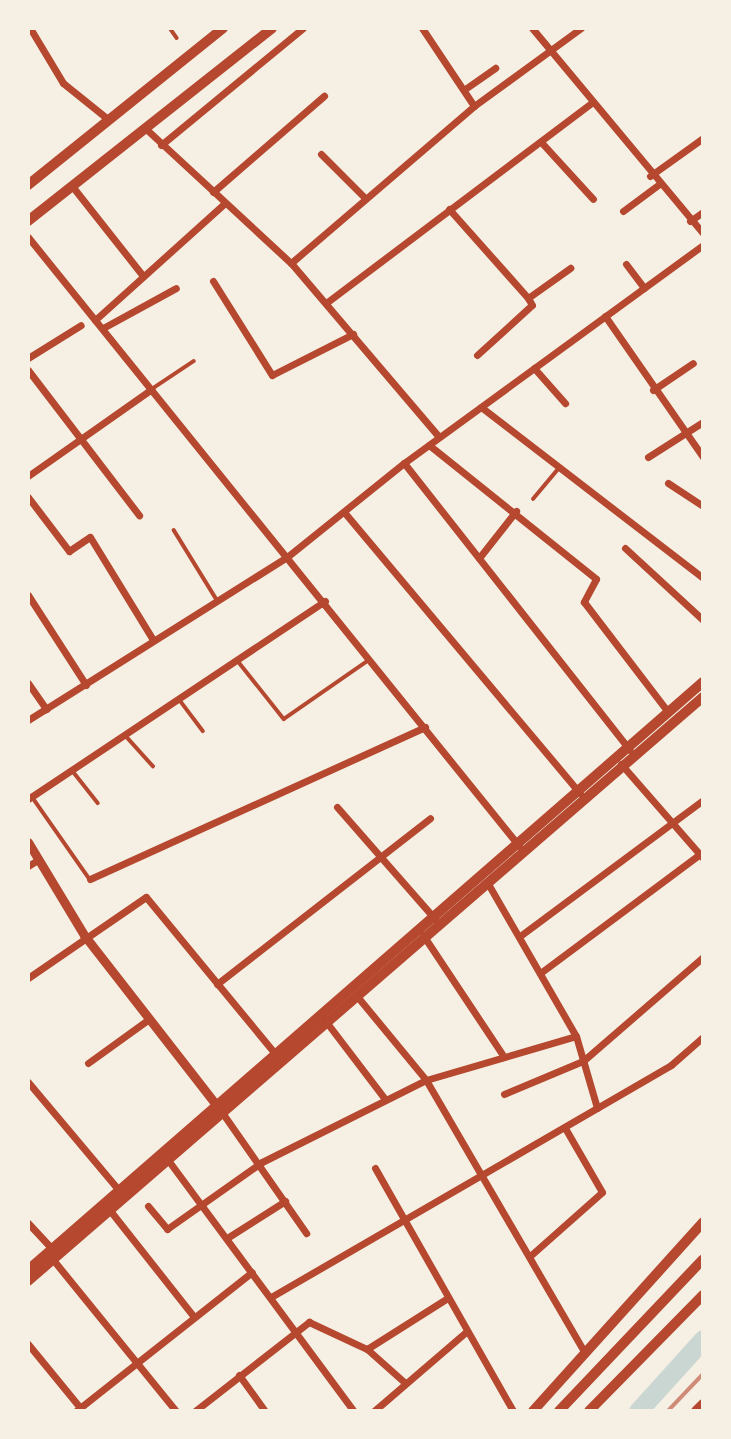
<!DOCTYPE html>
<style>
body{margin:0}
#map{position:relative;width:731px;height:1439px;overflow:hidden;background:#f6efe4;font-family:Rubik,sans-serif}
div>[style]{position:absolute}
[style*='--x']{left:calc(var(--x)*1px);top:calc(var(--y)*1px);width:calc(var(--w)*1px);rotate:calc(var(--a)*1deg)}
.river>*{height:19px;margin:-9.5px;padding:0 9.5px;transform-origin:9.5px;border-radius:9.5px;background:#c9d6d2}
.service>*{height:3.5px;margin:-1.75px;padding:0 1.75px;transform-origin:1.75px;border-radius:1.75px;background:#b5482f}
.minor>*{height:7px;margin:-3.5px;padding:0 3.5px;transform-origin:3.5px;border-radius:3.5px;background:#b5482f}
.tertiary>*{height:9px;margin:-4.5px;padding:0 4.5px;transform-origin:4.5px;border-radius:4.5px;background:#b5482f}
.secondary>*{height:10px;margin:-5px;padding:0 5px;transform-origin:5px;border-radius:5px;background:#b5482f}
.primary>*{height:10px;margin:-5px;padding:0 5px;transform-origin:5px;border-radius:5px;background:#b5482f}
.rail>*{height:3.5px;margin:-1.75px;padding:0 1.75px;transform-origin:1.75px;border-radius:1.75px;background:#cf8b77}
span{translate:-50% -50%;white-space:nowrap;text-align:center;line-height:1.15;-webkit-text-stroke:7px #f6efe4;paint-order:stroke}
.frame{position:absolute;inset:0;border:30px solid #f6efe4;pointer-events:none}
</style>
<div id="map">
<div class="river">
<div style="--x:638;--y:1411;--w:97;--a:-47.9"></div>
</div>
<div class="service">
<div style="--x:170;--y:28;--w:12;--a:55"></div>
<div style="--x:152;--y:389;--w:50;--a:-33.7"></div>
<div style="--x:533;--y:499;--w:40;--a:-50"></div>
<div style="--x:174;--y:530;--w:82;--a:58.4"></div>
<div style="--x:238;--y:661;--w:74;--a:51.6"></div>
<div style="--x:284;--y:719;--w:103;--a:-34.8"></div>
<div style="--x:179;--y:699;--w:40;--a:53"></div>
<div style="--x:125;--y:735;--w:42;--a:47.9"></div>
<div style="--x:72;--y:770;--w:42;--a:51.8"></div>
<div style="--x:33;--y:798;--w:98;--a:55"></div>
</div>
<div class="minor">
<div style="--x:30;--y:28;--w:64;--a:59"></div>
<div style="--x:63;--y:83;--w:59;--a:38.8"></div>
<div style="--x:422;--y:28;--w:94;--a:56.3"></div>
<div style="--x:532;--y:28;--w:267;--a:50.2"></div>
<div style="--x:465;--y:89;--w:37;--a:-35"></div>
<div style="--x:145;--y:128;--w:199;--a:42.8"></div>
<div style="--x:291;--y:263;--w:228;--a:49.6"></div>
<div style="--x:541;--y:142;--w:77;--a:47.6"></div>
<div style="--x:161;--y:145;--w:184;--a:-39.5"></div>
<div style="--x:321;--y:154;--w:61;--a:45"></div>
<div style="--x:650;--y:176;--w:65;--a:-35.6"></div>
<div style="--x:72;--y:186;--w:115;--a:51.7"></div>
<div style="--x:213;--y:192;--w:147;--a:-40.9"></div>
<div style="--x:449;--y:209;--w:119;--a:48.4"></div>
<div style="--x:623;--y:211;--w:44;--a:-36.6"></div>
<div style="--x:690;--y:221;--w:16;--a:-35"></div>
<div style="--x:28;--y:237;--w:782;--a:51.12"></div>
<div style="--x:291;--y:263;--w:241;--a:-40.6"></div>
<div style="--x:474;--y:106;--w:132;--a:-36.1"></div>
<div style="--x:626;--y:264;--w:30;--a:53"></div>
<div style="--x:213;--y:281;--w:111;--a:57.9"></div>
<div style="--x:272;--y:375;--w:91;--a:-26.8"></div>
<div style="--x:326;--y:303;--w:331;--a:-37"></div>
<div style="--x:605;--y:316;--w:172;--a:55.2"></div>
<div style="--x:95;--y:320;--w:175;--a:-42"></div>
<div style="--x:103;--y:328;--w:83;--a:-28.7"></div>
<div style="--x:477;--y:355;--w:74;--a:-42.3"></div>
<div style="--x:532;--y:305;--w:8;--a:-120"></div>
<div style="--x:528;--y:298;--w:52;--a:-35.5"></div>
<div style="--x:28;--y:358;--w:62;--a:-31.9"></div>
<div style="--x:534;--y:368;--w:47;--a:48.5"></div>
<div style="--x:28;--y:370;--w:183;--a:52.6"></div>
<div style="--x:653;--y:390;--w:48;--a:-34"></div>
<div style="--x:481;--y:407;--w:280;--a:37.6"></div>
<div style="--x:429;--y:445;--w:214;--a:38.7"></div>
<div style="--x:596;--y:579;--w:26;--a:118"></div>
<div style="--x:584;--y:602;--w:138;--a:52.6"></div>
<div style="--x:648;--y:457;--w:65;--a:-32.5"></div>
<div style="--x:404;--y:463;--w:365;--a:51.8"></div>
<div style="--x:28;--y:476;--w:151;--a:-35.1"></div>
<div style="--x:668;--y:483;--w:42;--a:33.3"></div>
<div style="--x:28;--y:497;--w:68;--a:52.8"></div>
<div style="--x:69;--y:551;--w:25;--a:-34"></div>
<div style="--x:90;--y:537;--w:121;--a:58.5"></div>
<div style="--x:344;--y:512;--w:367;--a:50"></div>
<div style="--x:625;--y:548;--w:106;--a:42.7"></div>
<div style="--x:479;--y:558;--w:60;--a:-51.8"></div>
<div style="--x:28;--y:595;--w:107;--a:57.2"></div>
<div style="--x:28;--y:683;--w:32;--a:55"></div>
<div style="--x:28;--y:720;--w:306;--a:-32.2"></div>
<div style="--x:287;--y:557;--w:150;--a:-38.8"></div>
<div style="--x:404;--y:463;--w:370;--a:-36.1"></div>
<div style="--x:621;--y:764;--w:125;--a:48.9"></div>
<div style="--x:28;--y:799;--w:357;--a:-33.7"></div>
<div style="--x:337;--y:807;--w:150;--a:48.8"></div>
<div style="--x:28;--y:866;--w:13;--a:-32"></div>
<div style="--x:90;--y:879;--w:368;--a:-24.4"></div>
<div style="--x:487;--y:882;--w:178;--a:60"></div>
<div style="--x:576;--y:1036;--w:75;--a:73.7"></div>
<div style="--x:423;--y:935;--w:146;--a:56.4"></div>
<div style="--x:520;--y:936;--w:228;--a:-36.6"></div>
<div style="--x:543;--y:971;--w:196;--a:-36.7"></div>
<div style="--x:28;--y:978;--w:143;--a:-34.5"></div>
<div style="--x:146;--y:897;--w:206;--a:50.5"></div>
<div style="--x:217;--y:984;--w:270;--a:-37.9"></div>
<div style="--x:356;--y:995;--w:110;--a:50.5"></div>
<div style="--x:426;--y:1080;--w:316;--a:59.8"></div>
<div style="--x:324;--y:1019;--w:101;--a:52.7"></div>
<div style="--x:88;--y:1063;--w:75;--a:-35.8"></div>
<div style="--x:28;--y:1082;--w:146;--a:50"></div>
<div style="--x:504;--y:1094;--w:86;--a:-22.7"></div>
<div style="--x:583;--y:1061;--w:159;--a:-40.9"></div>
<div style="--x:221;--y:1111;--w:149;--a:55.1"></div>
<div style="--x:165;--y:1156;--w:317;--a:53.5"></div>
<div style="--x:375;--y:1168;--w:279;--a:60.4"></div>
<div style="--x:148;--y:1206;--w:30;--a:50"></div>
<div style="--x:167;--y:1229;--w:116;--a:-35.2"></div>
<div style="--x:262;--y:1162;--w:183;--a:-26.6"></div>
<div style="--x:426;--y:1080;--w:156;--a:-16.3"></div>
<div style="--x:108;--y:1208;--w:139;--a:51.7"></div>
<div style="--x:28;--y:1223;--w:40;--a:47"></div>
<div style="--x:227;--y:1238;--w:69;--a:-32.5"></div>
<div style="--x:50;--y:1256;--w:200;--a:50.9"></div>
<div style="--x:530;--y:1256;--w:96;--a:-41.6"></div>
<div style="--x:602;--y:1192;--w:74;--a:-120"></div>
<div style="--x:271;--y:1297;--w:462;--a:-30.1"></div>
<div style="--x:671;--y:1065;--w:43;--a:-41.2"></div>
<div style="--x:28;--y:1344;--w:85;--a:50.7"></div>
<div style="--x:367;--y:1349;--w:93;--a:-32.3"></div>
<div style="--x:239;--y:1375;--w:44;--a:54.2"></div>
<div style="--x:76;--y:1411;--w:224;--a:-38.3"></div>
<div style="--x:195;--y:1411;--w:145;--a:-38"></div>
<div style="--x:309;--y:1322;--w:64;--a:25"></div>
<div style="--x:367;--y:1349;--w:50;--a:41.7"></div>
<div style="--x:374;--y:1411;--w:121;--a:-40.7"></div>
</div>
<div class="tertiary">
<div style="--x:28;--y:842;--w:109;--a:58.9"></div>
<div style="--x:84;--y:935;--w:217;--a:52.1"></div>
</div>
<div class="secondary">
<div style="--x:28;--y:1270;--w:895;--a:-41.06"></div>
<div style="--x:28;--y:1281;--w:893;--a:-40.87"></div>
<div style="--x:533;--y:1411;--w:254;--a:-48"></div>
<div style="--x:559;--y:1411;--w:209;--a:-46.5"></div>
</div>
<div class="primary">
<div style="--x:28;--y:185;--w:250;--a:-38.8"></div>
<div style="--x:28;--y:221;--w:311;--a:-38.3"></div>
<div style="--x:589;--y:1411;--w:163;--a:-45.5"></div>
<div style="--x:696;--y:1411;--w:10;--a:-45"></div>
</div>
<div class="rail">
<div style="--x:668;--y:1411;--w:51;--a:-46.6"></div>
</div>
<div class="frame"></div>
</div>
